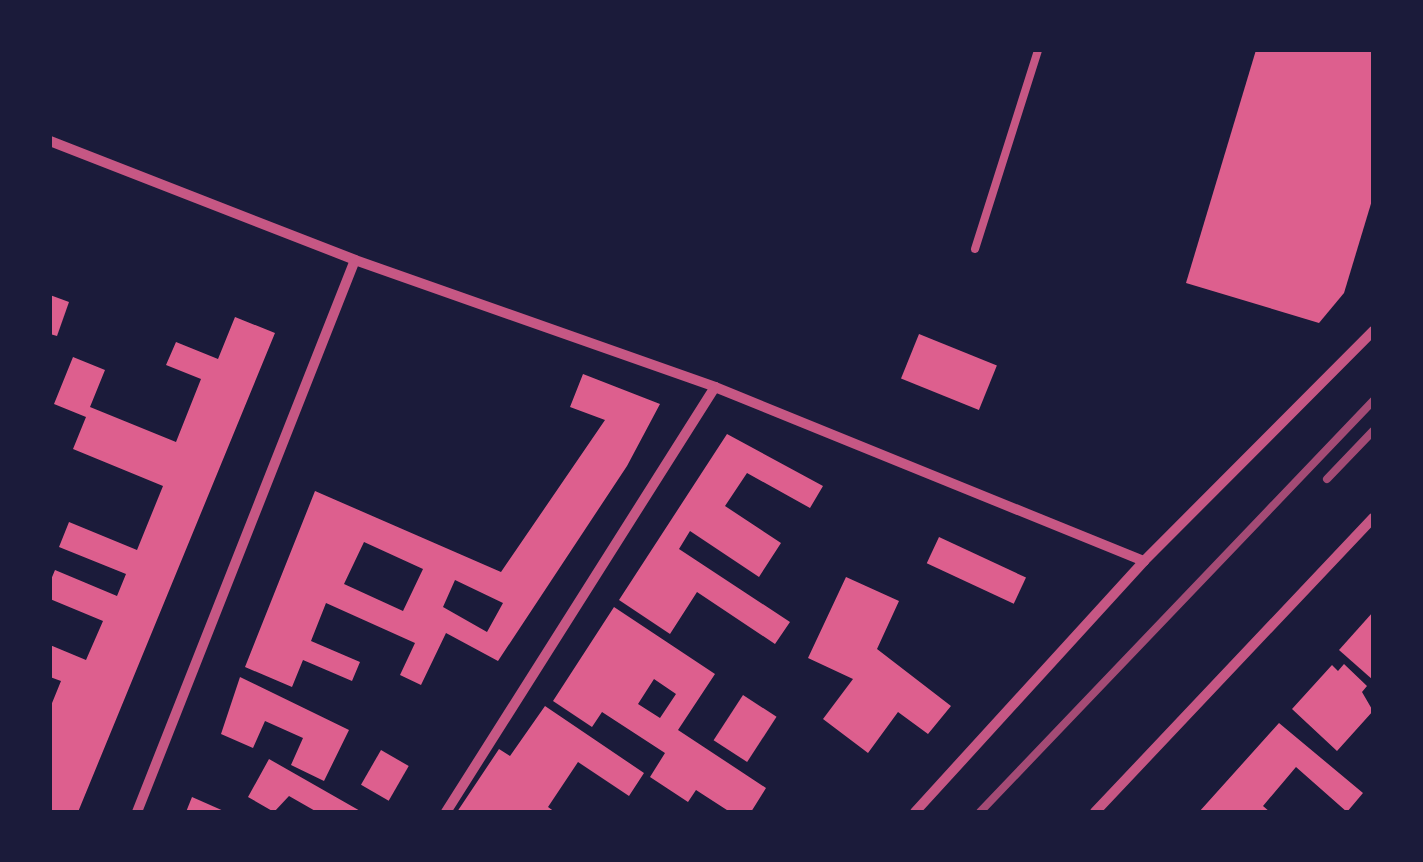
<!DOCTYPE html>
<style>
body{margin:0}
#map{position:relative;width:1423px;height:862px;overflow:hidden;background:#1b1b3a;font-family:"Open Sans",sans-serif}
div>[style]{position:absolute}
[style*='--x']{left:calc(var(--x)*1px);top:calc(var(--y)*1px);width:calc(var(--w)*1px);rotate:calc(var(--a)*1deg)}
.building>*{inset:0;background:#dd5f8e;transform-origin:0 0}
.service>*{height:8px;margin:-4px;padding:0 4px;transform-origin:4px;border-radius:4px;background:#c65784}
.minor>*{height:10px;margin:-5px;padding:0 5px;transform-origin:5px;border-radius:5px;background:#c65784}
.rail>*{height:8px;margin:-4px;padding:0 4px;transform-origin:4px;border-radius:4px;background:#a44b75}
span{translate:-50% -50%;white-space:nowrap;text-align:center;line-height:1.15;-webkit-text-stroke:8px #1b1b3a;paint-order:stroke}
.frame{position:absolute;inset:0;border:52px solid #1b1b3a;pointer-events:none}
</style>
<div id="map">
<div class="building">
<div style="clip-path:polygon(1256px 50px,1373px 50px,1373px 197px,1344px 293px,1319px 323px,1186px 283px)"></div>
<div style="clip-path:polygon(50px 295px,69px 302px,57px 336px,50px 334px)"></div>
<div style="clip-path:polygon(235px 317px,275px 333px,78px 812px,50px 812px,50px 708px,61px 681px,50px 677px,50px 645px,86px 660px,103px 621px,50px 599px,50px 582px,55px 570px,117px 596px,126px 574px,59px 547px,69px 522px,137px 550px,163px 486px,73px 449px,86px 417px,54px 404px,73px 357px,105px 370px,90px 407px,176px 442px,201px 379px,166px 365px,176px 342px,218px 359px)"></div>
<div style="left:919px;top:334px;width:84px;height:48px;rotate:22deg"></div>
<div style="clip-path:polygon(evenodd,583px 374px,660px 404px,627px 466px,498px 661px,446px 633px,421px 685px,400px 675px,415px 643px,326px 603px,311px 641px,360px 662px,352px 681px,303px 660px,292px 687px,245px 667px,315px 491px,501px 572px,605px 420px,570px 407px,583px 374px,364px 542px,423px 569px,403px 611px,344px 584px,364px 542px,583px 374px,455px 580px,503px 603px,487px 632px,443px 607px,455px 580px)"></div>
<div style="clip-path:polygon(727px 434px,823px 486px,810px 508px,747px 473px,725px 506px,781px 543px,759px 577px,690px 531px,679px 549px,790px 622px,775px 644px,697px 592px,670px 634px,619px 600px)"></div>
<div style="left:939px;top:537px;width:96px;height:29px;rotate:25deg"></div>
<div style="clip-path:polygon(846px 577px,899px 601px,877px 649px,951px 706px,928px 734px,898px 712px,868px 753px,823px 719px,853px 679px,808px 658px)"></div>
<div style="clip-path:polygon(evenodd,614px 607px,715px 674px,678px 730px,766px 788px,751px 812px,730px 812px,696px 790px,688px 802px,650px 777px,665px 753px,602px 712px,592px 727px,553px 701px,614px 607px,654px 679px,676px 694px,660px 718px,638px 704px,654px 679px)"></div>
<div style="clip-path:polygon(1373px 612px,1373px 680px,1339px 650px)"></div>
<div style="clip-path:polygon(1344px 664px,1367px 686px,1362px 692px,1373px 711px,1337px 751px,1292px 709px,1332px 665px,1338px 671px)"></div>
<div style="clip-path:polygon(240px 677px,349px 730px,324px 781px,291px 765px,303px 738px,265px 721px,253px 748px,221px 734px)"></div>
<div style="left:743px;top:695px;width:40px;height:54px;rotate:33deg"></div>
<div style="clip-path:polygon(545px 706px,644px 773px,629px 796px,578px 762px,548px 807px,555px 812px,457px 812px,499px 749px,510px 756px)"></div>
<div style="clip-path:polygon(1279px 723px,1363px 793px,1347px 812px,1296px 767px,1263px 806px,1270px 812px,1199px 812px)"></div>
<div style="left:381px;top:750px;width:32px;height:40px;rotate:30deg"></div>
<div style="clip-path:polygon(269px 759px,362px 812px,317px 812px,289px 796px,274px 812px,248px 797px)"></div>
<div style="clip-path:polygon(192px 797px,226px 812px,186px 812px)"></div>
</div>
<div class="service">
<div style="--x:975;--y:249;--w:209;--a:-72.4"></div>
</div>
<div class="minor">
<div style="--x:50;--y:141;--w:327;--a:21.3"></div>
<div style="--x:355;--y:260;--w:382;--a:19.4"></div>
<div style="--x:715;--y:387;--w:463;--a:22.1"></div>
<div style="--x:137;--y:812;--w:593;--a:-68.45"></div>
<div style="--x:446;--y:812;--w:503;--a:-57.67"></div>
<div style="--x:915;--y:812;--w:340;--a:-47.6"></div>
<div style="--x:1144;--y:561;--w:325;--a:-45.1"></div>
<div style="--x:1095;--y:812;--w:405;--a:-46.6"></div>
</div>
<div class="rail">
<div style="--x:1327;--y:479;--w:66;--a:-46.2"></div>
<div style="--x:980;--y:812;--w:569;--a:-46.28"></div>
</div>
<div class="frame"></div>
</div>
